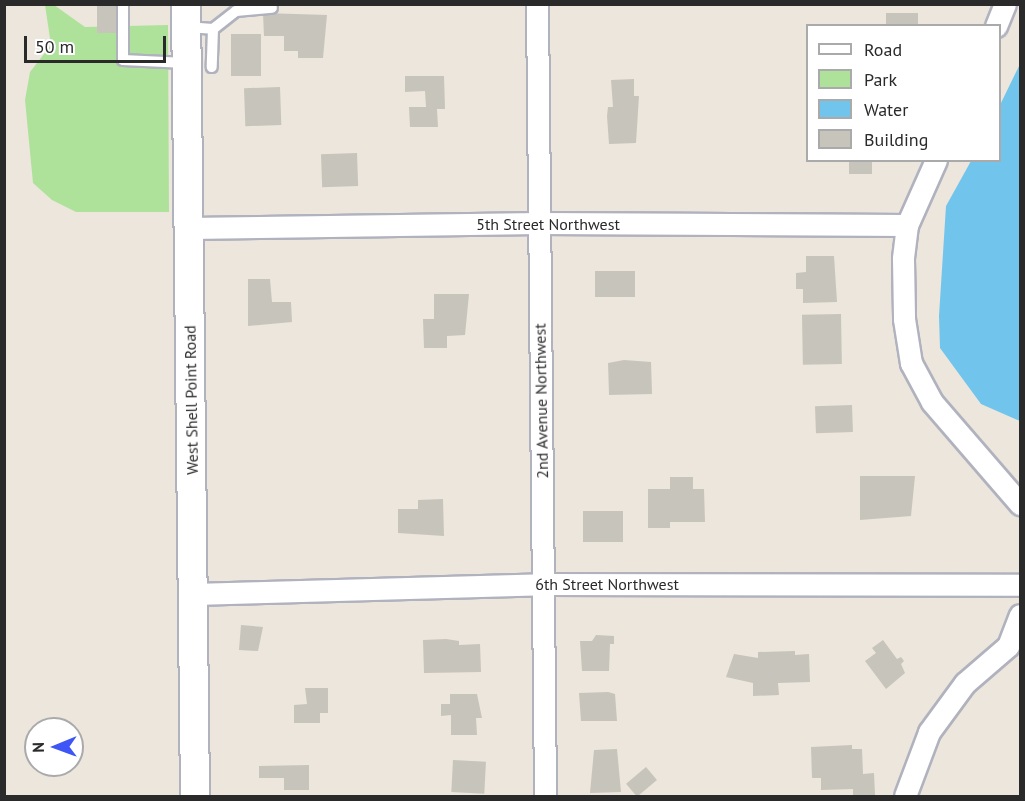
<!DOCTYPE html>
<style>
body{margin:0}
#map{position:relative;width:1025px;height:801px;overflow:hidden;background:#ece6dd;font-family:"PT Sans",sans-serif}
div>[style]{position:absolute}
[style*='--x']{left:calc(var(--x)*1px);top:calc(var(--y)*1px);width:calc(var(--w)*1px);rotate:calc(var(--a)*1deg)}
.green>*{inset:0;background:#aee29a}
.water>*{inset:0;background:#71c4ec}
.building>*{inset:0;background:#c7c4bb;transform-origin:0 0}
.roads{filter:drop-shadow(2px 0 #b0b2be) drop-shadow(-2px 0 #b0b2be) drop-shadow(0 2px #b0b2be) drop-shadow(0 -2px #b0b2be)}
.lane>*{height:10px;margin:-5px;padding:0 5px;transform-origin:5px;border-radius:5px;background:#fff}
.street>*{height:21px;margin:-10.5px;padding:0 10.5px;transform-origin:10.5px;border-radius:10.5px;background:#fff}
.secondary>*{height:28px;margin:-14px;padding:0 14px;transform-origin:14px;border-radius:14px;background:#fff}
span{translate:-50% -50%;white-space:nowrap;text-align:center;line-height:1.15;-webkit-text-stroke:4.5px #fff;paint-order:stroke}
.street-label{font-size:16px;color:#2a2a2a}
.frame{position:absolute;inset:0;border:6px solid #2a2a2a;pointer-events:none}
.legend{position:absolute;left:806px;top:24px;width:195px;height:138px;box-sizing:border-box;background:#fff;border:2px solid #aaa;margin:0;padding:8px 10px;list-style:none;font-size:18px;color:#2a2a2a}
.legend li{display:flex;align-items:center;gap:12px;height:30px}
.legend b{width:30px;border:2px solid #aaa}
.north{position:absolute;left:24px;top:717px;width:60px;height:60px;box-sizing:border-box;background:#fff;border:2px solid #aaa;border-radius:50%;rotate:269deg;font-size:16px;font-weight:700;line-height:24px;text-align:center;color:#2a2a2a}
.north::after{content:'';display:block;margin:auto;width:21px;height:27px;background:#3f56f6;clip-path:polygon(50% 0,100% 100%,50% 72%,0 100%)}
.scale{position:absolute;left:24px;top:36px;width:142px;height:27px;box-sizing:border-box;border:3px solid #2a2a2a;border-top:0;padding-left:8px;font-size:18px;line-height:21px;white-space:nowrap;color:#2a2a2a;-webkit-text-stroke:4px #fff;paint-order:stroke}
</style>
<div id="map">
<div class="green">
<div style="clip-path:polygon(45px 5px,54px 5px,85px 27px,168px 25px,169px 212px,76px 212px,52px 200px,33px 183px,25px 100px,30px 72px,51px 45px)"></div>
</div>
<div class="water">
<div style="clip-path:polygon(1020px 64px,1020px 421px,981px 404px,940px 348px,939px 316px,946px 206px,971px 161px,1000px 160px,1000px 105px)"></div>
</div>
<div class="building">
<div style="left:97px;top:4px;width:20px;height:29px"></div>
<div style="clip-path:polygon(263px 13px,327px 15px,323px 58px,298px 58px,298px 51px,284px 51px,284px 36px,264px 36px)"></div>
<div style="left:886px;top:13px;width:32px;height:13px"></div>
<div style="left:231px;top:34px;width:30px;height:42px"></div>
<div style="clip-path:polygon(405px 76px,444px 76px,445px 109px,437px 109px,438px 127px,410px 127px,409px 107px,426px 107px,425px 91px,405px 92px)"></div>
<div style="clip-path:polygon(634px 79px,634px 96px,639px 96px,636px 143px,609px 144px,607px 116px,608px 107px,613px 107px,611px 80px)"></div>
<div style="left:280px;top:87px;width:38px;height:36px;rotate:88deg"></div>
<div style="left:357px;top:153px;width:33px;height:36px;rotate:88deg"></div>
<div style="left:849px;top:160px;width:23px;height:14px"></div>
<div style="clip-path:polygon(806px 256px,834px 256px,837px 302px,803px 303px,803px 289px,796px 289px,796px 273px,806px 272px)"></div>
<div style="left:635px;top:271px;width:26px;height:40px;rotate:90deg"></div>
<div style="clip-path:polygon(248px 279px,270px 279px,272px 302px,291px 302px,292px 322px,248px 326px)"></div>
<div style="clip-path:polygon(434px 294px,469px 294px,465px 335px,447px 336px,447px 348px,424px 348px,423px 319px,434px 319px)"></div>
<div style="left:841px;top:314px;width:50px;height:39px;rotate:89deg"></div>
<div style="clip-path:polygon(624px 360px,651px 362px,652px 394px,609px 395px,608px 363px)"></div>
<div style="left:852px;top:405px;width:27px;height:37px;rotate:88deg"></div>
<div style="clip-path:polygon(860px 476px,915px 476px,911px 516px,860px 520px)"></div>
<div style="clip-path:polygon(670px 477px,693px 477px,693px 489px,704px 489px,705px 522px,670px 522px,670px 528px,648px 528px,648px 489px,670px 489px)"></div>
<div style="clip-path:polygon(443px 499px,444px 536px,398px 533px,398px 509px,418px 509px,418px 500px)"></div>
<div style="left:583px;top:511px;width:40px;height:31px"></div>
<div style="clip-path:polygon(241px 625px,263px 627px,258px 651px,239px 650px)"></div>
<div style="clip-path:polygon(596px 635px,614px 636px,614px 644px,610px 644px,609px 671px,582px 671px,580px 641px,592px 641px)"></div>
<div style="clip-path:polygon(446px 639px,459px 641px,459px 645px,480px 644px,481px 672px,424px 673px,423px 640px)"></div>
<div style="clip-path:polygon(883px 640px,897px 659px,901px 657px,904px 661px,901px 664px,905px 673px,886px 689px,865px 661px,876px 653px,872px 648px)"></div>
<div style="clip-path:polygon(795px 651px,795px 655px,809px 654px,810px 682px,778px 683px,779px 695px,753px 696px,753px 683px,726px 677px,734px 654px,758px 658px,758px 652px)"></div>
<div style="clip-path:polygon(305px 688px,328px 688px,328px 713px,320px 713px,320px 723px,294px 723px,294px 705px,307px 704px)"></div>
<div style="clip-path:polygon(608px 692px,615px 694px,617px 721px,581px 721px,579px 693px)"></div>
<div style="clip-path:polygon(450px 694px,477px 694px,482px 718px,476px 718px,477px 735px,451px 735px,451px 715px,441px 716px,441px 704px,450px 704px)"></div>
<div style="clip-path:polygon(852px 745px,852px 749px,862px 749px,863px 774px,874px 773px,875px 795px,853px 796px,853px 789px,821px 790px,821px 778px,812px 778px,811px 747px)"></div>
<div style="clip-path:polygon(617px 749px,621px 792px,590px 793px,594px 750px)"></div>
<div style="left:453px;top:760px;width:33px;height:32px;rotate:3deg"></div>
<div style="clip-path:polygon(309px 765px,309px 790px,284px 790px,284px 778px,259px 778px,259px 766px)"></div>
<div style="left:646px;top:767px;width:17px;height:26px;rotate:50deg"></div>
</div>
<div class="roads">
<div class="lane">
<div style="--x:123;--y:4;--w:56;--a:90"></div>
<div style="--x:123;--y:60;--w:63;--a:2.7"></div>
<div style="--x:186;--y:27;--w:27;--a:4"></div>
<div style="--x:213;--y:29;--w:38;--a:92"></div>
<div style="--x:213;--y:29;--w:29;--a:-38"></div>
<div style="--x:236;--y:11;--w:36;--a:-5"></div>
</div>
<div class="street">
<div style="--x:537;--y:4;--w:792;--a:89.42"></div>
<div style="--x:996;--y:26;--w:24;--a:-68"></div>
<div style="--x:936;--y:160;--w:71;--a:114"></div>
<div style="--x:907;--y:225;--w:34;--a:97"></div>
<div style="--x:903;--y:259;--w:60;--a:89"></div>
<div style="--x:904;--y:319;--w:45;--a:81"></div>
<div style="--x:911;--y:363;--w:44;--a:61.7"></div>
<div style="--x:932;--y:402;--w:135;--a:49.2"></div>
<div style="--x:189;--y:228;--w:350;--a:-0.8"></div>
<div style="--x:539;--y:223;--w:368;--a:0.3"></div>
<div style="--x:193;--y:594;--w:350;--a:-1.6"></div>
<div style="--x:543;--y:584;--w:477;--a:0.1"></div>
<div style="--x:905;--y:796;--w:68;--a:-69.4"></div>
<div style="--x:929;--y:732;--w:61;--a:-53.7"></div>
<div style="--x:965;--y:683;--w:57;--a:-40.7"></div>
<div style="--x:1008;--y:646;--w:33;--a:-69"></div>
</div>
<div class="secondary">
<div style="--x:186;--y:4;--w:792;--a:89.35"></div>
</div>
</div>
<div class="street-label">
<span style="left:548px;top:224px">5th Street Northwest</span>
<span style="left:191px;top:400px;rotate:-91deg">West Shell Point Road</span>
<span style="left:541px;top:401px;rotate:-91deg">2nd Avenue Northwest</span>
<span style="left:607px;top:584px">6th Street Northwest</span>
</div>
<div class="frame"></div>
<ul class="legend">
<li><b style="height:8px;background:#fff"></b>Road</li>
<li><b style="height:16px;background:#aee29a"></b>Park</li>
<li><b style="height:16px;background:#71c4ec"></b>Water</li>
<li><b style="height:16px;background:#c7c4bb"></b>Building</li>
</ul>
<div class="north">N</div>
<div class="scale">50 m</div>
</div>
